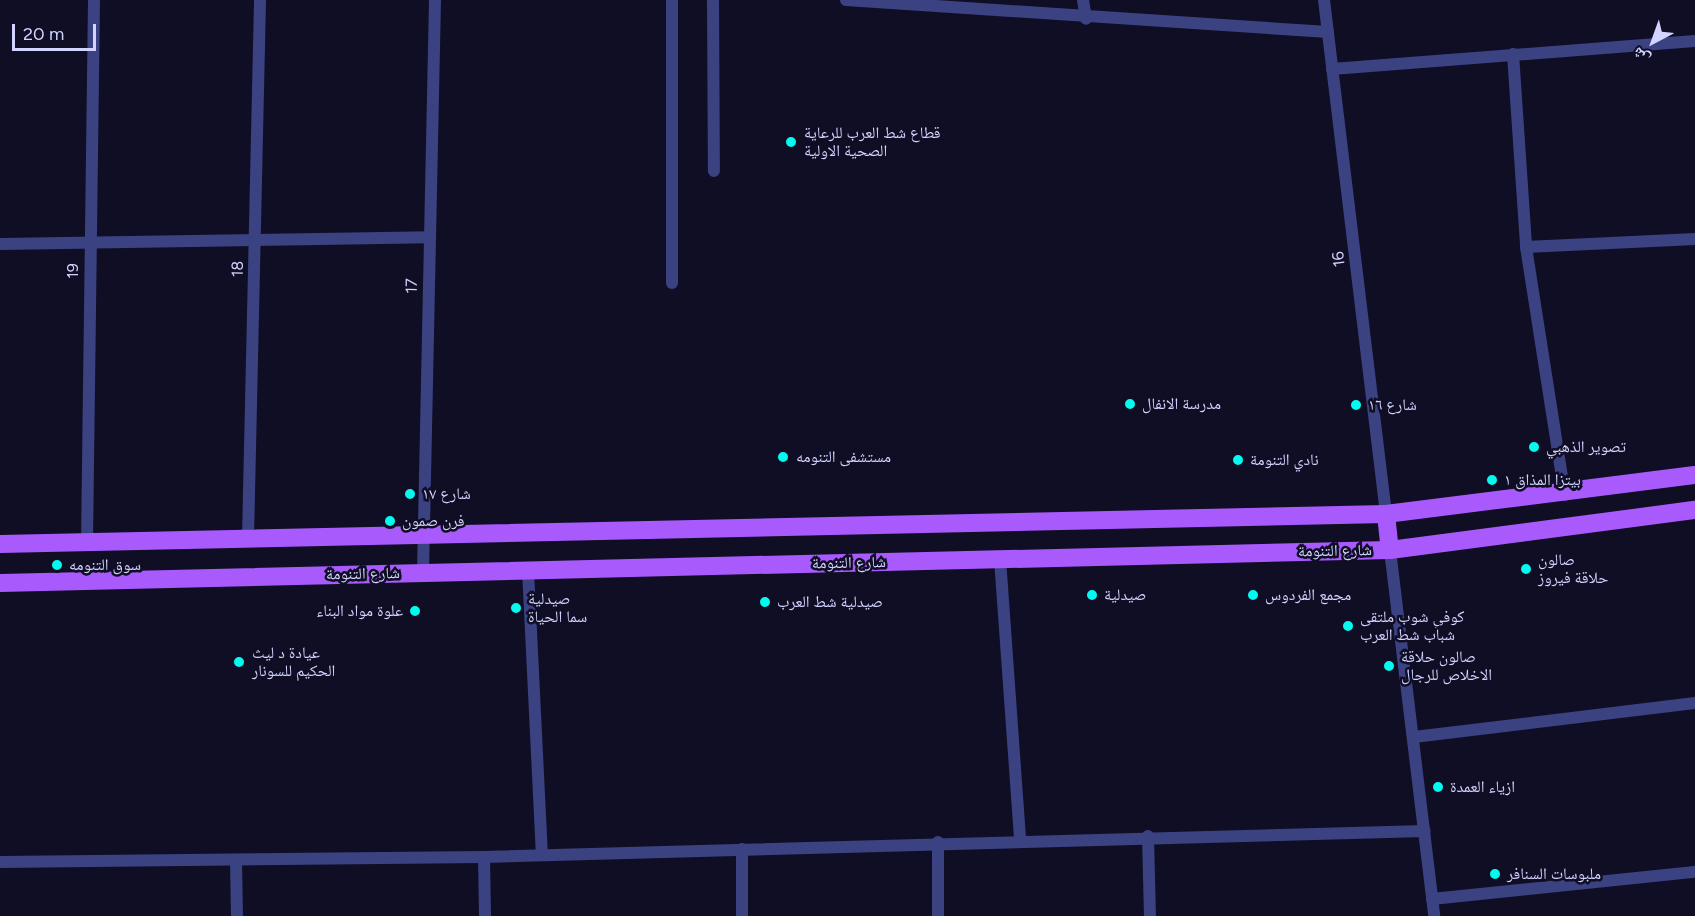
<!DOCTYPE html>
<meta charset="utf-8">
<style>
body{margin:0}
#map{position:relative;width:1695px;height:916px;overflow:hidden;background:#0f0e24;font-family:Figtree,"Noto Naskh Arabic",sans-serif}
div>[style]{position:absolute}
[style*='--x']{left:calc(var(--x)*1px);top:calc(var(--y)*1px);width:calc(var(--w)*1px);rotate:calc(var(--a)*1deg)}
.lane>*{height:12px;margin:-6px;padding:0 6px;transform-origin:6px;border-radius:6px;background:#3a4282}
.street>*{height:12px;margin:-6px;padding:0 6px;transform-origin:6px;border-radius:6px;background:#3a4282}
.primary>*{height:18px;margin:-9px;padding:0 9px;transform-origin:9px;border-radius:9px;background:#a95afd}
.dots>*{width:16px;height:16px;translate:-50% -50%;box-sizing:border-box;border:3px solid #0f0e24;border-radius:50%}
span{translate:-50% -50%;white-space:nowrap;text-align:center;line-height:1.15;-webkit-text-stroke:5px #0f0e24;paint-order:stroke}
.poi-label{font-size:16px;color:#d2d3ff}
.left{translate:0 -50%;text-align:left}
.right{translate:-100% -50%;text-align:right}
.street-label{font-size:16px;color:#d2d3ff}
.north{position:absolute;left:1623px;top:12px;width:60px;height:60px;-webkit-text-stroke:4px #0f0e24;paint-order:stroke;rotate:221deg;font-size:16px;font-weight:700;line-height:24px;text-align:center;color:#d2d3ff}
.north::after{content:'';display:block;margin:auto;width:21px;height:27px;background:#d2d3ff;clip-path:polygon(50% 0,100% 100%,50% 72%,0 100%)}
.scale{position:absolute;left:12px;top:24px;width:84px;height:27px;box-sizing:border-box;border:3px solid #d2d3ff;border-top:0;padding-left:8px;font-size:18px;line-height:21px;white-space:nowrap;color:#d2d3ff;-webkit-text-stroke:4px #0f0e24;paint-order:stroke}
</style>
<div id="map">
<div class="lane">
<div style="--x:713;--y:0;--w:171;--a:89.7"></div>
<div style="--x:672;--y:283;--w:283;--a:-90"></div>
</div>
<div class="street">
<div style="--x:846;--y:0;--w:483;--a:3.8"></div>
<div style="--x:1083;--y:0;--w:19;--a:81"></div>
<div style="--x:1324;--y:0;--w:518;--a:83.12"></div>
<div style="--x:1513;--y:54;--w:193;--a:86.1"></div>
<div style="--x:1526;--y:247;--w:251;--a:81.1"></div>
<div style="--x:1332;--y:69;--w:364;--a:-4.4"></div>
<div style="--x:0;--y:244;--w:430;--a:-0.9"></div>
<div style="--x:1526;--y:247;--w:169;--a:-2.7"></div>
<div style="--x:248;--y:538;--w:538;--a:-88.72"></div>
<div style="--x:87;--y:542;--w:542;--a:-89.26"></div>
<div style="--x:1390;--y:550;--w:369;--a:83.1"></div>
<div style="--x:1000;--y:559;--w:281;--a:85.9"></div>
<div style="--x:528;--y:570;--w:285;--a:87.2"></div>
<div style="--x:423;--y:573;--w:573;--a:-88.8"></div>
<div style="--x:1414;--y:737;--w:283;--a:-6.9"></div>
<div style="--x:1148;--y:836;--w:80;--a:88.6"></div>
<div style="--x:938;--y:842;--w:74;--a:90"></div>
<div style="--x:484;--y:857;--w:59;--a:89"></div>
<div style="--x:236;--y:860;--w:56;--a:89"></div>
<div style="--x:0;--y:862;--w:484;--a:-0.6"></div>
<div style="--x:484;--y:857;--w:941;--a:-1.58"></div>
<div style="--x:1432;--y:899;--w:264;--a:-5.9"></div>
<div style="--x:742;--y:916;--w:67;--a:-90"></div>
</div>
<div class="primary">
<div style="--x:1386;--y:514;--w:36;--a:84"></div>
<div style="--x:0;--y:544;--w:1386;--a:-1.24"></div>
<div style="--x:1386;--y:514;--w:311;--a:-7.2"></div>
<div style="--x:0;--y:583;--w:1390;--a:-1.36"></div>
<div style="--x:1390;--y:550;--w:308;--a:-7.5"></div>
</div>
<div class="dots">
<div style="left:791px;top:142px;background:#03faef"></div>
<div style="left:1130px;top:404px;background:#03faef"></div>
<div style="left:1356px;top:405px;background:#03faef"></div>
<div style="left:1534px;top:447px;background:#03faef"></div>
<div style="left:783px;top:457px;background:#03faef"></div>
<div style="left:1238px;top:460px;background:#03faef"></div>
<div style="left:1492px;top:480px;background:#03faef"></div>
<div style="left:410px;top:494px;background:#03faef"></div>
<div style="left:390px;top:521px;background:#03faef"></div>
<div style="left:57px;top:565px;background:#03faef"></div>
<div style="left:1526px;top:569px;background:#03faef"></div>
<div style="left:1092px;top:595px;background:#03faef"></div>
<div style="left:1253px;top:595px;background:#03faef"></div>
<div style="left:765px;top:602px;background:#03faef"></div>
<div style="left:516px;top:608px;background:#03faef"></div>
<div style="left:415px;top:611px;background:#03faef"></div>
<div style="left:1348px;top:626px;background:#03faef"></div>
<div style="left:239px;top:662px;background:#03faef"></div>
<div style="left:1389px;top:666px;background:#03faef"></div>
<div style="left:1438px;top:787px;background:#03faef"></div>
<div style="left:1495px;top:874px;background:#03faef"></div>
</div>
<div class="poi-label">
<span class="left" style="left:804px;top:142px">قطاع شط العرب للرعاية<br>الصحية الاولية</span>
<span class="left" style="left:1142px;top:404px">مدرسة الانفال</span>
<span class="left" style="left:1368px;top:405px">شارع ١٦</span>
<span class="left" style="left:1546px;top:447px">تصوير الذهبي</span>
<span class="left" style="left:796px;top:457px">مستشفى التنومه</span>
<span class="left" style="left:1250px;top:460px">نادي التنومة</span>
<span class="left" style="left:1504px;top:480px">بيتزا المذاق ١</span>
<span class="left" style="left:422px;top:494px">شارع ١٧</span>
<span class="left" style="left:402px;top:521px">فرن صمون</span>
<span class="left" style="left:1538px;top:569px">صالون<br>حلاقة فيروز</span>
<span class="left" style="left:69px;top:565px">سوق التنومه</span>
<span class="left" style="left:1104px;top:595px">صيدلية</span>
<span class="left" style="left:1265px;top:595px">مجمع الفردوس</span>
<span class="left" style="left:528px;top:608px">صيدلية<br>سما الحياة</span>
<span class="left" style="left:777px;top:602px">صيدلية شط العرب</span>
<span class="right" style="left:403px;top:611px">علوة مواد البناء</span>
<span class="left" style="left:1360px;top:626px">كوفي شوب ملتقى<br>شباب شط العرب</span>
<span class="left" style="left:252px;top:662px">عيادة د ليث<br>الحكيم للسونار</span>
<span class="left" style="left:1401px;top:666px">صالون حلاقة<br>الاخلاص للرجال</span>
<span class="left" style="left:1450px;top:787px">ازياء العمدة</span>
<span class="left" style="left:1507px;top:874px">ملبوسات السنافر</span>
</div>
<div class="street-label">
<span style="left:1339px;top:259px;rotate:-97deg">16</span>
<span style="left:238px;top:269px;rotate:-89deg">18</span>
<span style="left:73px;top:271px;rotate:-90deg">19</span>
<span style="left:412px;top:286px;rotate:-89deg">17</span>
<span style="left:1335px;top:551px;rotate:-1deg">شارع التنومة</span>
<span style="left:849px;top:563px;rotate:-1deg">شارع التنومة</span>
<span style="left:363px;top:574px;rotate:-1deg">شارع التنومة</span>
</div>
<div class="north">ش</div>
<div class="scale">20 m</div>
</div>
